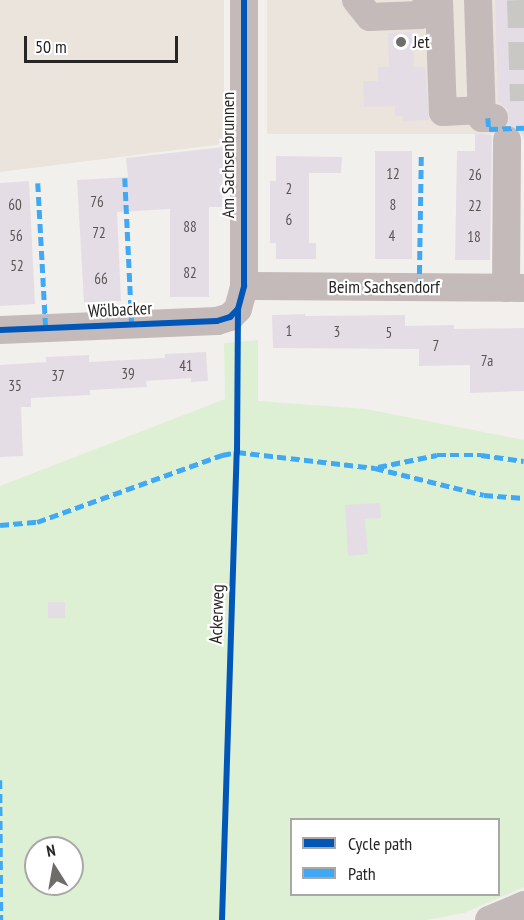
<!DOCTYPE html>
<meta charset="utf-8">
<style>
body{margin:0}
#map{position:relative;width:524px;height:920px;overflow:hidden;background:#f2f0ed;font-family:"PT Sans Narrow",sans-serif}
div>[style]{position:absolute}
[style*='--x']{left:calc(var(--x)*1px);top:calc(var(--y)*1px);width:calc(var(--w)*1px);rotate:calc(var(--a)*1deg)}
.built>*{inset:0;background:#ebe4dc;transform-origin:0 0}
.green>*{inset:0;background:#ddf0d4}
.building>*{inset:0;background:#e5dde6;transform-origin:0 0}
.minor-tunnel>*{height:28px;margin-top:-14px;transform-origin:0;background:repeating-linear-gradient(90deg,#cac8c5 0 28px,transparent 0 42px)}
.minor>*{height:28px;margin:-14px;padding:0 14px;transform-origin:14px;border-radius:14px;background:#c4bab9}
.quiet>*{height:4.5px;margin-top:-2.25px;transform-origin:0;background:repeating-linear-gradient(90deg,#3fa9f5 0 9px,transparent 0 13.5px)}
.cycleway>*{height:6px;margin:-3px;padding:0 3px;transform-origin:3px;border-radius:3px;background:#0057b8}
.dots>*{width:16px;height:16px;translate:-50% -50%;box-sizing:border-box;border:3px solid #fff;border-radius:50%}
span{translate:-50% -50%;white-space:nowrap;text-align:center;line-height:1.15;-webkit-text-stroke:4.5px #fff;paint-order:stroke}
.number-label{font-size:15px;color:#575454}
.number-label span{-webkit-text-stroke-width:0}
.poi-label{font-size:18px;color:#282624}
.left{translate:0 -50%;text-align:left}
.street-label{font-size:18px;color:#282624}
.legend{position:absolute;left:290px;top:818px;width:210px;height:78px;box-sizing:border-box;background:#fff;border:2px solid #a9a8a7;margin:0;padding:8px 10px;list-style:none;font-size:18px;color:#282624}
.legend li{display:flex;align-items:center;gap:12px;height:30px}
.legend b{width:30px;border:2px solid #a9a8a7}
.north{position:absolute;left:24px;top:836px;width:60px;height:60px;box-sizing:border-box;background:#fff;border:2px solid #a9a8a7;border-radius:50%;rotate:349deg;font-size:16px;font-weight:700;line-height:24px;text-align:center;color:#282624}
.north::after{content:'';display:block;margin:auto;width:21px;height:27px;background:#6f6d6a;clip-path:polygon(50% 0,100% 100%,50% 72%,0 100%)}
.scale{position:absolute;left:24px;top:36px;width:154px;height:27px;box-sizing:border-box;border:3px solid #282624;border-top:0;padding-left:8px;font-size:18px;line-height:21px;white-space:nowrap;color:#282624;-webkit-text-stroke:4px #fff;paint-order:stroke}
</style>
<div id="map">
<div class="built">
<div style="clip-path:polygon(0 0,224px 0,224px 144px,0 172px)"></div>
<div style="left:267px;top:0;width:257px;height:134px"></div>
</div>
<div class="green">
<div style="clip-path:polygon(evenodd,258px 340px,258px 401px,366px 409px,524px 440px,524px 887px,464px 913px,427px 920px,0 920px,0 486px,225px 399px,224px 343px,258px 340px,292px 820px,498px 820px,498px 894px,292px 894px,292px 820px,258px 340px,36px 848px,72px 848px,72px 884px,36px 884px,36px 848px)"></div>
</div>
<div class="building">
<div style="clip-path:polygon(495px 0,524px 0,524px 261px,524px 140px,521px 131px,509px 124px,508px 109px,498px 102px)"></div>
<div style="clip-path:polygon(413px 32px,414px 67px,425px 67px,429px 120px,403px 121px,403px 116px,395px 116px,395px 106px,364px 107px,363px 81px,378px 81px,378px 67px,389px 67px,388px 33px)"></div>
<div style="clip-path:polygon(475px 133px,492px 135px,490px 260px,455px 260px,457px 151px,475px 151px)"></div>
<div style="clip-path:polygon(223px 147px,222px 207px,209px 207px,209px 297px,170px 297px,170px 209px,117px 212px,121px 301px,84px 303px,77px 180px,128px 177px,126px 158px)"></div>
<div style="left:375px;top:151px;width:37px;height:108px"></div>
<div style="clip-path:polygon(276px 156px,342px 157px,341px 173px,309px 173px,309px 243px,316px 243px,316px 259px,276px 259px,276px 243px,270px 243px,270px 181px,276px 181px)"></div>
<div style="clip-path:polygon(29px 181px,35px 304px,0 306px,0 183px)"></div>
<div style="clip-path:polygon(305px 314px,305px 316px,405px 315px,405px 326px,454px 325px,454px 329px,524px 328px,524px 391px,470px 393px,470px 365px,419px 366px,419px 349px,273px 348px,272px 315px)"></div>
<div style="clip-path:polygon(206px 352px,208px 381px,191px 382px,191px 378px,146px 381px,147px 387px,90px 390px,90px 395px,31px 398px,31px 407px,21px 407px,23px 456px,0 457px,0 365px,46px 362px,46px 357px,89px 355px,89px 362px,165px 358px,165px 354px)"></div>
<div style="clip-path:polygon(380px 503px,381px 518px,365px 519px,368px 554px,348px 556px,345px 505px)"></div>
<div style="left:48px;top:602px;width:17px;height:16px"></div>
</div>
<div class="minor-tunnel">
<div style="--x:521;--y:0;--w:101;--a:88.3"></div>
</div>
<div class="minor">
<div style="--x:356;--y:0;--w:22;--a:51"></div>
<div style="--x:370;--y:17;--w:50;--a:-2.3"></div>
<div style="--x:420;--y:15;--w:17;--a:-59"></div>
<div style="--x:439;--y:0;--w:112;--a:88"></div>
<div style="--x:443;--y:112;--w:39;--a:-3"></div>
<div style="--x:478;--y:0;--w:118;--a:88.1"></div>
<div style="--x:482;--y:118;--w:12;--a:0"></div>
<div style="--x:244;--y:286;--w:280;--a:0.4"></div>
<div style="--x:506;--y:288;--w:148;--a:-89.6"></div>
<div style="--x:0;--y:330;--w:217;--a:-2.4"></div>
<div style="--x:217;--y:321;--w:14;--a:-17"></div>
<div style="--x:230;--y:317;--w:11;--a:-45"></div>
<div style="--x:238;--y:309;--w:24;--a:-75"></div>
<div style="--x:244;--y:286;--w:286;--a:-90"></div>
<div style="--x:489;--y:920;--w:38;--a:-23"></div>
</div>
<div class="quiet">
<div style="--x:488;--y:118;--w:11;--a:85"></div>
<div style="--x:489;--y:129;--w:35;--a:-2"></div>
<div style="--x:125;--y:178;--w:147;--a:87.3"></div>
<div style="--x:38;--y:183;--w:146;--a:86.9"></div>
<div style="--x:419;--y:287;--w:131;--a:-89.1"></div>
<div style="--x:378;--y:467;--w:60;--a:-11.5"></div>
<div style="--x:437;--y:455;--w:44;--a:0"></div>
<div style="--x:481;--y:455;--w:43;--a:7.9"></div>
<div style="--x:0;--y:525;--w:37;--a:-5"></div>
<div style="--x:37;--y:522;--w:197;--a:-19.9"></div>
<div style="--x:222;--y:455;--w:15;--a:-11"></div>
<div style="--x:237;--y:452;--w:139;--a:6.6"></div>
<div style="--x:375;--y:468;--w:112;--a:13.9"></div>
<div style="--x:484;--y:495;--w:40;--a:4.3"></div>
<div style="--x:0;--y:780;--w:140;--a:89.6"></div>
</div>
<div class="cycleway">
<div style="--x:0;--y:330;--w:217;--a:-2.4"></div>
<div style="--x:217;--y:321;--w:14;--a:-17"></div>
<div style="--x:230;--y:317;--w:11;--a:-45"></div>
<div style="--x:238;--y:309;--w:24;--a:-75"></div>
<div style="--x:244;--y:286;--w:286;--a:-90"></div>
<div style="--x:222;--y:920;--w:468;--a:-88.2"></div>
<div style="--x:237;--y:452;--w:143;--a:-89.6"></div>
</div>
<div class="dots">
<div style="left:401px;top:42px;background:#6f6d6a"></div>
</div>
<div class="number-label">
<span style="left:393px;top:174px">12</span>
<span style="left:475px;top:175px">26</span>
<span style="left:289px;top:189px">2</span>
<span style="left:97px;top:202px">76</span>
<span style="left:15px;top:205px">60</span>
<span style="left:393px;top:205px">8</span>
<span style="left:475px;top:206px">22</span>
<span style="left:289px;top:220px">6</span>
<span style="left:190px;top:227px">88</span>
<span style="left:99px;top:233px">72</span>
<span style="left:16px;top:236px">56</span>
<span style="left:392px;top:236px">4</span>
<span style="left:474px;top:237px">18</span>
<span style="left:17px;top:266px">52</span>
<span style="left:190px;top:273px">82</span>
<span style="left:101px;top:279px">66</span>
<span style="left:289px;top:331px">1</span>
<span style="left:337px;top:332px">3</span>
<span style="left:389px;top:333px">5</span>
<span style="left:436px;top:346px">7</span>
<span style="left:487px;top:361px">7a</span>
<span style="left:186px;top:366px">41</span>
<span style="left:128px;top:374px">39</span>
<span style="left:58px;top:376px">37</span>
<span style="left:15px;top:386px">35</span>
</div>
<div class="poi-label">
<span class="left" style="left:413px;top:42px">Jet</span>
</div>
<div class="street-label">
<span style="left:228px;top:155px;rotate:-90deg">Am Sachsenbrunnen</span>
<span style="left:384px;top:287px">Beim Sachsendorf</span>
<span style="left:120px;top:310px;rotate:-3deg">Wölbacker</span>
<span style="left:217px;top:614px;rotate:-88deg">Ackerweg</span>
</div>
<ul class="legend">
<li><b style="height:8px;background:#0057b8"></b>Cycle path</li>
<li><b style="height:8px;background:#3fa9f5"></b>Path</li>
</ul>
<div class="north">N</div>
<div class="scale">50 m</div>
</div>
